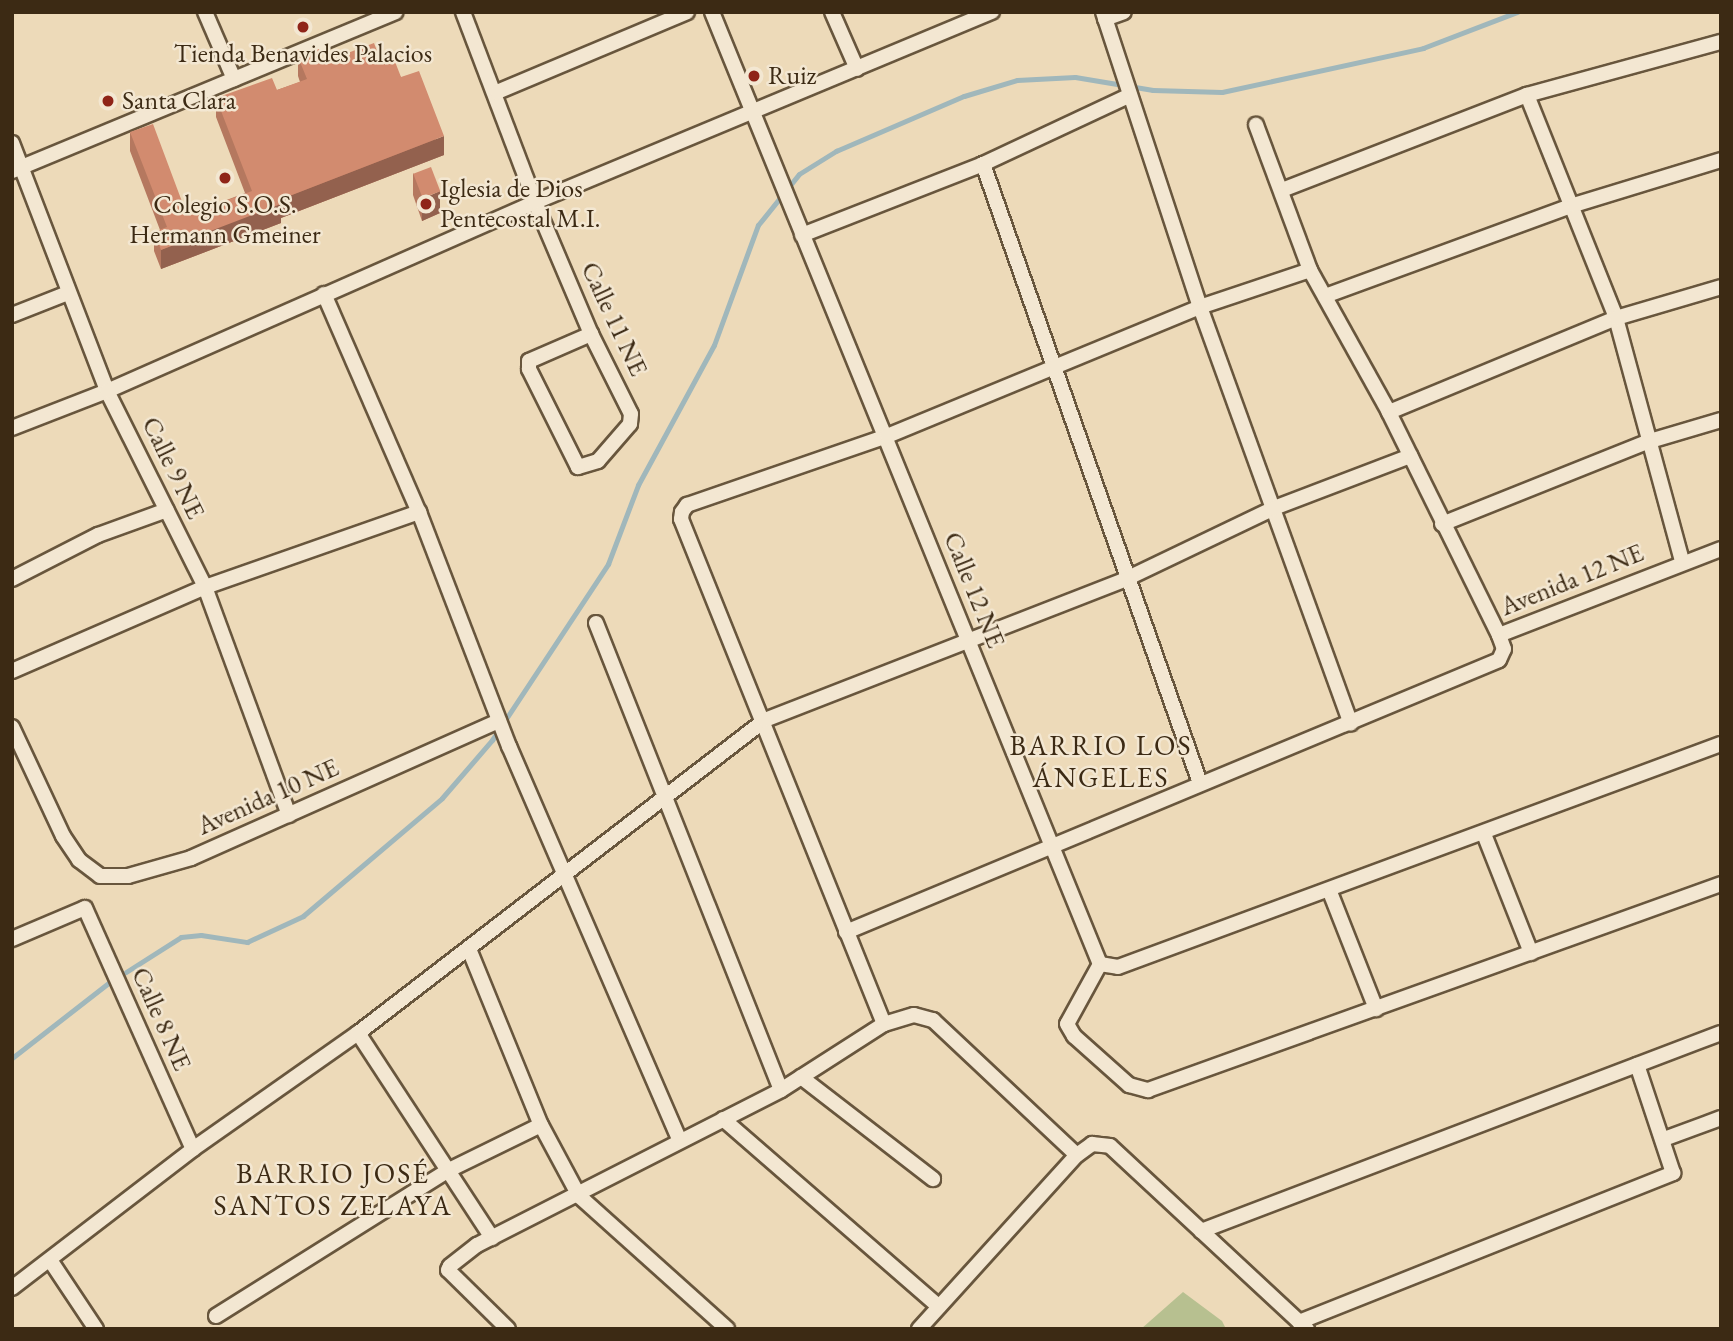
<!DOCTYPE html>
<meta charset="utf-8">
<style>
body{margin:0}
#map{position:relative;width:1733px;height:1341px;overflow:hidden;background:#eddab9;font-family:"EB Garamond",serif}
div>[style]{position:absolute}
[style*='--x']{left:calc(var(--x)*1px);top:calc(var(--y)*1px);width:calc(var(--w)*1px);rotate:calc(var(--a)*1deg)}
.green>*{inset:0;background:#b7c090}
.stream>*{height:5px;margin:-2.5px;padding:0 2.5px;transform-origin:2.5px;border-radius:2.5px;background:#a0b7bb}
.roads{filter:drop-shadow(2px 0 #68563d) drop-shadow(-2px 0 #68563d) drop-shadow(0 2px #68563d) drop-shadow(0 -2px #68563d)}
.minor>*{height:14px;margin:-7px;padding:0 7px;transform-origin:7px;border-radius:7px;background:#f3e7d2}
.wall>*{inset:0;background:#b5785f}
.shaded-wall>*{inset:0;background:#93614e}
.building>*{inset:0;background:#d28b6f;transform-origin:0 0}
.dots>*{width:19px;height:19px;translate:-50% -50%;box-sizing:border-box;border:4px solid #f3e7d2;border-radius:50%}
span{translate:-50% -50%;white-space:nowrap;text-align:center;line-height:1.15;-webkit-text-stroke:5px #f3e7d2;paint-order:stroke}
.poi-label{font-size:26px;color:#3c2a14}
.left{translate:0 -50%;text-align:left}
.street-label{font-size:26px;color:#3c2a14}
.neighbourhood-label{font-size:28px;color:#3c2a14;letter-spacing:2px}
.frame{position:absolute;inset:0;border:14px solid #3c2a14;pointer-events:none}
</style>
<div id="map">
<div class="green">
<div style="clip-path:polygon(1183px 1292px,1222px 1321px,1226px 1329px,1141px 1329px)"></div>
</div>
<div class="stream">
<div style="--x:126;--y:972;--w:65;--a:-32.5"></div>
<div style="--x:181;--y:937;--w:20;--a:-6"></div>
<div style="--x:201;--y:935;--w:47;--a:8.7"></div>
<div style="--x:247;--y:942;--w:62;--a:-24.9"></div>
<div style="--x:303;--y:916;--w:182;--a:-40.3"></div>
<div style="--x:442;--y:798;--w:77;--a:-49.2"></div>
<div style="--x:492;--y:740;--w:211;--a:-56.6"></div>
<div style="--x:608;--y:564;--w:85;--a:-69.2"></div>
<div style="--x:638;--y:485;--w:159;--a:-61.5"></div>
<div style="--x:714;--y:345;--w:128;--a:-69.9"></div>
<div style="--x:758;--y:225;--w:65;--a:-51.2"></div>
<div style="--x:799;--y:174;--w:44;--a:-31.9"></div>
<div style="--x:836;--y:151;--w:139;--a:-23.3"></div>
<div style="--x:964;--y:96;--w:55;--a:-16.8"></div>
<div style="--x:1017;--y:80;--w:58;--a:-3"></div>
<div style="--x:1075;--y:77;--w:79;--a:9.5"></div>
<div style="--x:1153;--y:90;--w:69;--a:1.7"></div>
<div style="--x:1222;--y:92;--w:206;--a:-12.3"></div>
<div style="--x:1423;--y:48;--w:101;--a:-21"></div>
<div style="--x:12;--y:1058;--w:125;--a:-37.9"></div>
</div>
<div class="roads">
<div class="minor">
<div style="--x:205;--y:12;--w:73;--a:66.6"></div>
<div style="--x:463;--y:12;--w:203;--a:69.2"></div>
<div style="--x:535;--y:202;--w:143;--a:67"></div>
<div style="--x:591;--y:334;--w:89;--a:63.4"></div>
<div style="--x:631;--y:414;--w:10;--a:96"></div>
<div style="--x:630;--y:424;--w:49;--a:130.9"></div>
<div style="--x:598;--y:461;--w:21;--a:163"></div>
<div style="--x:578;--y:467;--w:110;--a:-116.6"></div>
<div style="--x:529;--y:369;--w:8;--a:-90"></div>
<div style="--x:529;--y:361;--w:68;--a:-23.5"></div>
<div style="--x:712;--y:12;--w:1028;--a:67.83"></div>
<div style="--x:832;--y:12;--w:62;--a:66.3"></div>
<div style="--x:1103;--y:12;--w:311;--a:71.8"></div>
<div style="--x:1200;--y:307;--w:443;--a:70.1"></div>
<div style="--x:1105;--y:19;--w:20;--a:-20"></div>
<div style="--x:497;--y:92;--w:206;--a:-22.8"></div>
<div style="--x:1527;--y:95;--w:240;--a:68.2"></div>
<div style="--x:1616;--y:318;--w:252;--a:74.8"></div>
<div style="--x:12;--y:143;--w:266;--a:69"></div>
<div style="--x:107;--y:391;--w:219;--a:63.4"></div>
<div style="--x:205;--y:587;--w:243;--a:69.8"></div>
<div style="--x:983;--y:164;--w:656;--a:70.68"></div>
<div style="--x:12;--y:171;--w:415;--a:-22.5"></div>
<div style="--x:1282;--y:190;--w:263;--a:-21.2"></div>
<div style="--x:1527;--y:95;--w:201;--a:-15.3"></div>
<div style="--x:802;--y:235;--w:194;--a:-21.4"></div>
<div style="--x:983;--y:164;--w:162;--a:-25.1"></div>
<div style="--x:324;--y:294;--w:238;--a:66.5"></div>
<div style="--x:419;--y:512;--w:251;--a:69"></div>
<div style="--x:509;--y:746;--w:430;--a:66.6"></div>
<div style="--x:1325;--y:296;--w:265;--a:-20.1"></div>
<div style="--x:1574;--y:205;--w:154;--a:-17"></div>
<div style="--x:12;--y:315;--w:60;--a:-21.4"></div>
<div style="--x:1389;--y:412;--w:246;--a:-22.5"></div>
<div style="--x:1616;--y:318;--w:109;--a:-16.4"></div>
<div style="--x:12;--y:428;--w:102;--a:-21.3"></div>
<div style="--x:107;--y:391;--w:468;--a:-23.8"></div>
<div style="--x:535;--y:202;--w:495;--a:-22.6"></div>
<div style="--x:1442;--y:524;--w:224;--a:-21.8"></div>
<div style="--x:1650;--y:441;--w:74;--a:-16.5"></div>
<div style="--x:12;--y:579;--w:97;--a:-27.1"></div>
<div style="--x:98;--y:535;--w:73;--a:-19.9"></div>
<div style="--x:596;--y:623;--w:502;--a:68.39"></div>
<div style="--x:1499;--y:635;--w:238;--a:-21.2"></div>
<div style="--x:12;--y:671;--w:210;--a:-23.5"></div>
<div style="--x:205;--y:587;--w:227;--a:-19.3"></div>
<div style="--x:12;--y:727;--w:120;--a:64.9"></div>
<div style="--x:63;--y:836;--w:29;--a:56"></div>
<div style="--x:79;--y:860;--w:26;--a:37"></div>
<div style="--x:100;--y:876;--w:28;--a:0"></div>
<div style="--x:128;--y:876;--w:66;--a:-15.9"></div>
<div style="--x:191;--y:858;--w:337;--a:-24"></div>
<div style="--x:1484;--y:834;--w:128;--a:68.4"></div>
<div style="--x:1330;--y:892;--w:126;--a:68.5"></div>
<div style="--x:846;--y:932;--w:707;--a:-22.61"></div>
<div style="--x:1499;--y:660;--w:12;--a:-66"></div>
<div style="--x:1504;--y:649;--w:15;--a:-110"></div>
<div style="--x:1499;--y:635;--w:249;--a:-116.3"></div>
<div style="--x:1389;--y:412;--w:162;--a:-119.1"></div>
<div style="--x:1310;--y:270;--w:155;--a:-110.4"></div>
<div style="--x:12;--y:939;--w:79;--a:-23"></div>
<div style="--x:85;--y:908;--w:264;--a:65.9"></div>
<div style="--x:469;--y:949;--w:190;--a:67.8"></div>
<div style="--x:541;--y:1125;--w:81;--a:61.8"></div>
<div style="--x:579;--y:1196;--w:199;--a:41.9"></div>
<div style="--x:1100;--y:964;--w:68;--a:118.8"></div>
<div style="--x:1067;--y:1024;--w:14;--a:60"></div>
<div style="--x:1074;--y:1036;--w:74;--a:41.7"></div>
<div style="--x:1129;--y:1085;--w:20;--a:15"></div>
<div style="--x:1148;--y:1090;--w:609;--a:-19.77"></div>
<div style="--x:1100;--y:964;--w:18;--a:9"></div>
<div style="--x:1118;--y:967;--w:643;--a:-20.3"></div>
<div style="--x:884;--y:1024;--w:544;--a:-111.9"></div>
<div style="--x:681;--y:519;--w:7;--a:-82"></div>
<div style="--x:682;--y:512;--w:9;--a:-54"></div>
<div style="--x:687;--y:505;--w:212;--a:-19"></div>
<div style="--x:887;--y:436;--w:339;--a:-22.4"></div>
<div style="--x:1200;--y:307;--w:116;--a:-18.6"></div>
<div style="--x:358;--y:1033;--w:245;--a:56.8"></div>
<div style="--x:801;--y:1077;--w:167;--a:37.7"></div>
<div style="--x:723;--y:1119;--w:286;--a:41"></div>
<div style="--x:1664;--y:1139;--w:61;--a:-20.2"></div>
<div style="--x:1201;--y:1231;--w:556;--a:-20.85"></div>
<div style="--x:50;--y:1260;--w:83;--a:56.3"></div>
<div style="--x:12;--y:1288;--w:228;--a:-37.5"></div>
<div style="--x:193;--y:1149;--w:202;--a:-35.1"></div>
<div style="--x:358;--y:1033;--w:513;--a:-37.56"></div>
<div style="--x:765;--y:720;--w:388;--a:-21.3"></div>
<div style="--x:1126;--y:579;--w:164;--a:-25.6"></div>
<div style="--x:1274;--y:508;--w:146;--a:-20.9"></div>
<div style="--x:216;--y:1316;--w:275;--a:-32.1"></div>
<div style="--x:449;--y:1170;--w:102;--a:-26.1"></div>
<div style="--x:1299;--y:1322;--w:403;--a:-21.7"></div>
<div style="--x:1673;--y:1173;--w:114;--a:-108.4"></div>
<div style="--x:508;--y:1329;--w:84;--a:-135.5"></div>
<div style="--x:448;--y:1270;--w:4;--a:-63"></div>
<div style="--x:450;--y:1266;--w:34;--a:-38"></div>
<div style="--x:477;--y:1245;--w:341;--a:-27"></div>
<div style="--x:781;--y:1090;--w:122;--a:-32.7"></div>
<div style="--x:884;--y:1024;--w:31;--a:-17"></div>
<div style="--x:914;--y:1015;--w:20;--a:15"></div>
<div style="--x:933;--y:1020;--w:197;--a:43.2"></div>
<div style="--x:919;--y:1329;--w:235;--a:-47.8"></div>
<div style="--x:1077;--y:1155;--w:19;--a:-36"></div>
<div style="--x:1092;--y:1144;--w:18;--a:6"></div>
<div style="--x:1110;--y:1146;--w:269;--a:42.9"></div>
</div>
</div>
<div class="wall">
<div style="clip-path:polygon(298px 57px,324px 62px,380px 59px,401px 77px,444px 155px,281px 218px,281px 223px,161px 269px,154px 251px,154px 232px,160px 230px,130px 151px,130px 132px,187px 215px,245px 193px,216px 117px,216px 98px,277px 90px,300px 82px,298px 76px)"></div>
<div style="clip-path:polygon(413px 173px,440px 213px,422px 221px,413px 195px)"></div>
</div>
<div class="shaded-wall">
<div style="clip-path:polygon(444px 136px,444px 155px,281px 218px,281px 223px,161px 269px,161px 250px,279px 200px)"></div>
<div style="clip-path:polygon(440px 191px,440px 213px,422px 221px,422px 199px)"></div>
</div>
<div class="building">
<div style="clip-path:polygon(374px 43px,380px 59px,392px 54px,401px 77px,419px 71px,444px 136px,279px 200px,281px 204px,161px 250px,154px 232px,167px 227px,130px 132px,153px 124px,187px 215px,252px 191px,216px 98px,272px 78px,277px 90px,307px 79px,298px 57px,319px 49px,324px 62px)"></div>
<div style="left:431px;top:167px;width:26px;height:19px;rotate:69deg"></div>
</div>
<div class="dots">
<div style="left:303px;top:27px;background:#8f2418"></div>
<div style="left:754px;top:76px;background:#8f2418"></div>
<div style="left:108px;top:101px;background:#8f2418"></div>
<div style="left:225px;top:178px;background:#8f2418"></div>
<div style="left:426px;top:204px;background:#8f2418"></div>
</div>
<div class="poi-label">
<span style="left:303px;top:54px">Tienda Benavides Palacios</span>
<span class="left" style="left:768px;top:76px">Ruiz</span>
<span class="left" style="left:122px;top:101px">Santa Clara</span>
<span class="left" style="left:440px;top:204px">Iglesia de Dios<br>Pentecostal M.I.</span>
<span style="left:225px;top:220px">Colegio S.O.S.<br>Hermann Gmeiner</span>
</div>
<div class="street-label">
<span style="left:614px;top:319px;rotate:65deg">Calle 11 NE</span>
<span style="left:173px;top:468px;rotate:64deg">Calle 9 NE</span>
<span style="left:1572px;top:580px;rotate:-22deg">Avenida 12 NE</span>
<span style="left:974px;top:590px;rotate:68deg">Calle 12 NE</span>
<span style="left:268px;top:797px;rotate:-24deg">Avenida 10 NE</span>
<span style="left:161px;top:1019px;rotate:66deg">Calle 8 NE</span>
</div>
<div class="neighbourhood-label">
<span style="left:1101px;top:761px">BARRIO LOS<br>ÁNGELES</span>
<span style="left:333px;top:1189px">BARRIO JOSÉ<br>SANTOS ZELAYA</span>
</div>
<div class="frame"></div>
</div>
